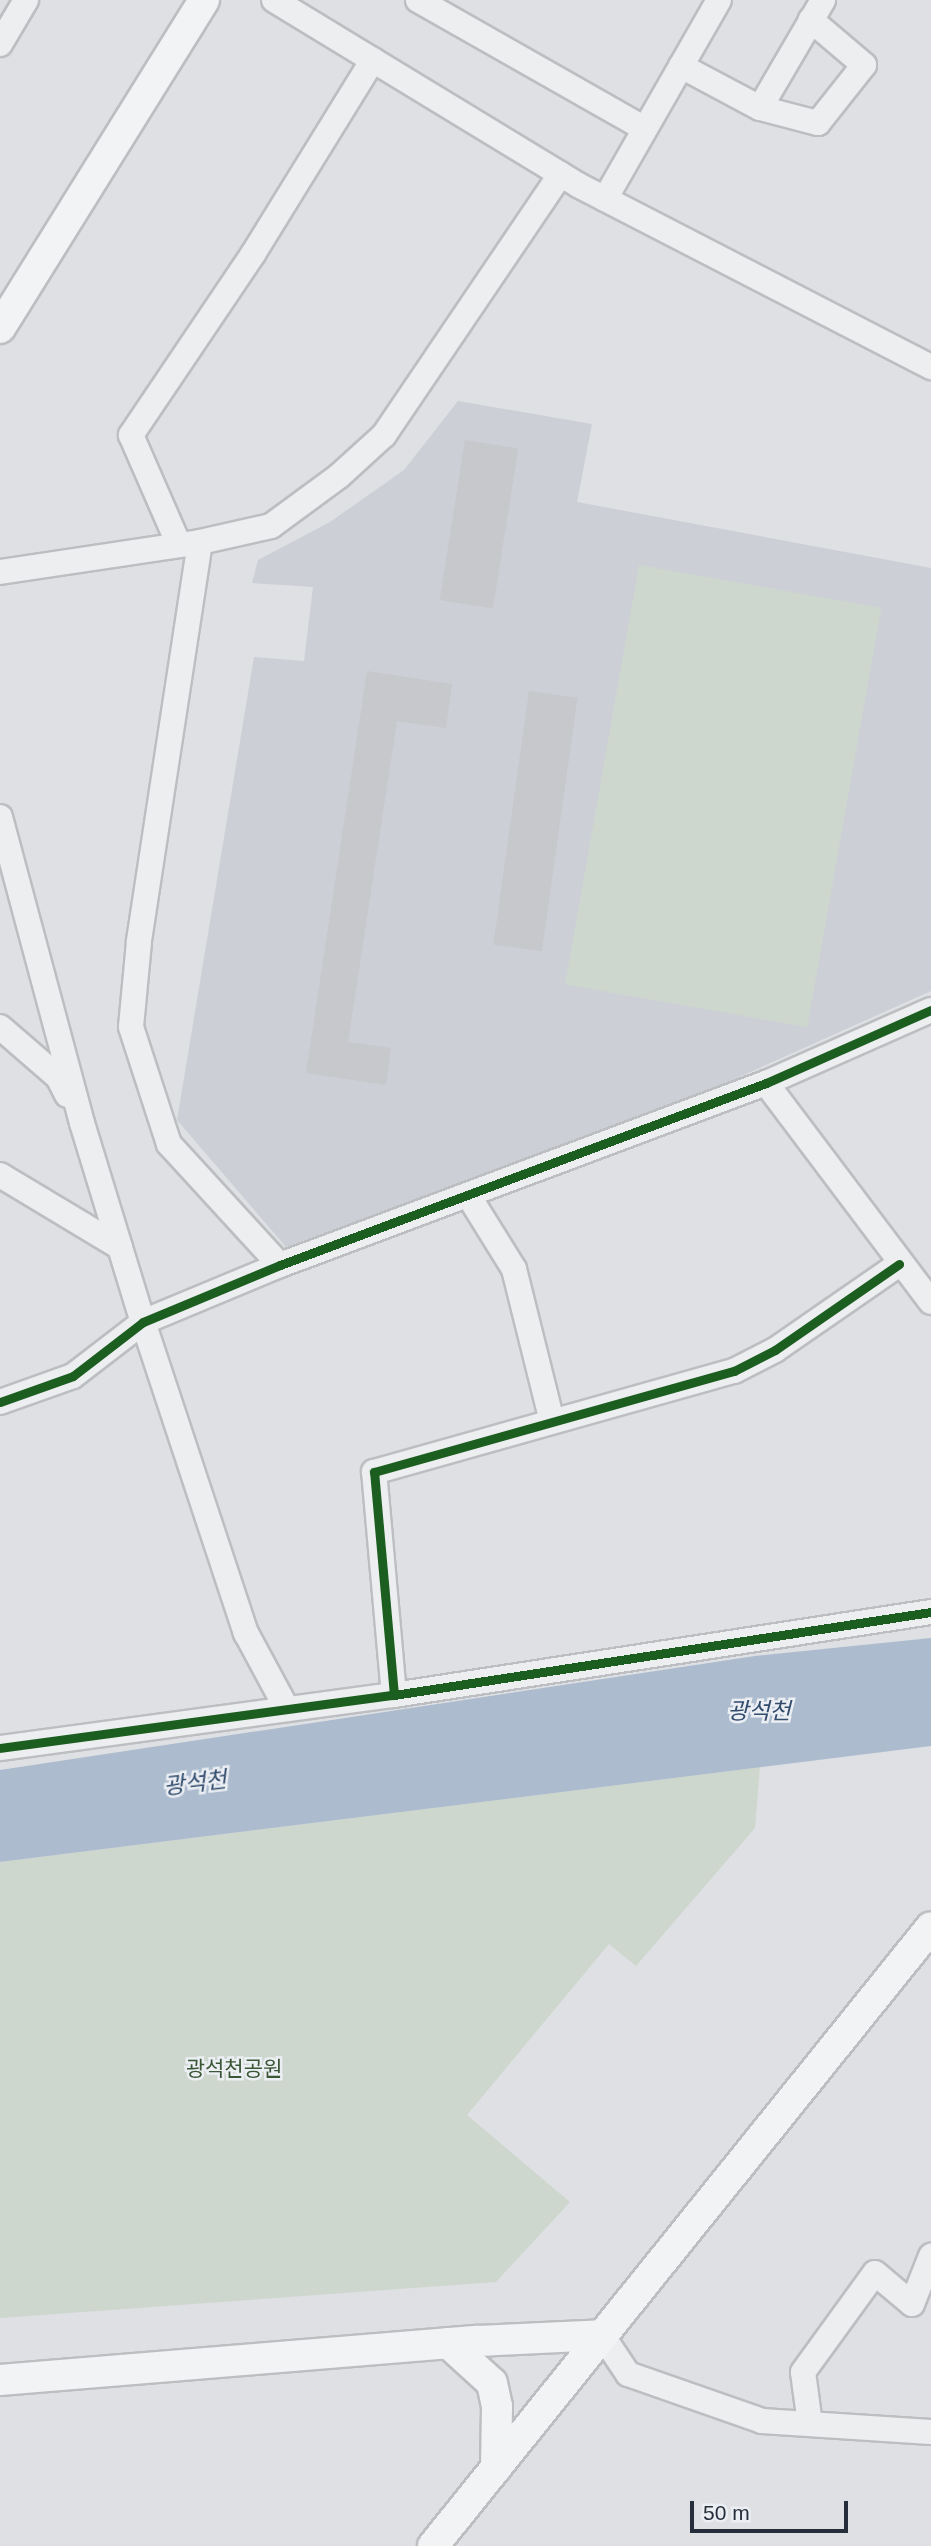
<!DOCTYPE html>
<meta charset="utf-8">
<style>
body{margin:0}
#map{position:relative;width:931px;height:2546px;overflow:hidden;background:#dee0e3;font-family:Helvetica,"Noto Sans KR",sans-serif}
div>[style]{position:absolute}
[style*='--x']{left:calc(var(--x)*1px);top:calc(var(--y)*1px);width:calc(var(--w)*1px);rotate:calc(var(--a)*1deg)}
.built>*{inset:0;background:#cccfd6}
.green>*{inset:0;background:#ced7ce;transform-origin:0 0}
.water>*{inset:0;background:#acbcce}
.building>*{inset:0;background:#c6c8cb;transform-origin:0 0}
.roads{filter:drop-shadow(2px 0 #bcbec1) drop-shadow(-2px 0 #bcbec1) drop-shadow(0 2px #bcbec1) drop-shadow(0 -2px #bcbec1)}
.minor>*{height:24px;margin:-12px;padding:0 12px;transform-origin:12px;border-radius:12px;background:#edeef0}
.major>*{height:30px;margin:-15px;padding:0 15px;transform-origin:15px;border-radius:15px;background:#f2f3f4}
.cycleway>*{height:9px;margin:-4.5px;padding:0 4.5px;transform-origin:4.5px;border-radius:4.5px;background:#1b5e20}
span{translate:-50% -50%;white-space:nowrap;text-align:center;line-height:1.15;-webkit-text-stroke:5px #ebeef3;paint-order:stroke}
.park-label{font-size:21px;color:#3a5634}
.water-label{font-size:23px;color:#324c6d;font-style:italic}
.scale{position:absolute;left:690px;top:2501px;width:158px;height:32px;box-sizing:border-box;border:4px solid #262e3b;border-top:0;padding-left:9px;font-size:21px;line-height:24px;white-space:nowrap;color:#262e3b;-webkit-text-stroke:5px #ebeef3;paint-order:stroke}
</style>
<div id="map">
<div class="built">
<div style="clip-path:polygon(458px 401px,592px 424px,577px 502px,931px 568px,931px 991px,679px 1104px,286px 1247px,177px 1120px,254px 657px,304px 661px,313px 587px,252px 583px,258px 560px,330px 522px,404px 470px)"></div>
</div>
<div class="green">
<div style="left:639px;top:565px;width:246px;height:426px;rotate:10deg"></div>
<div style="clip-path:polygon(760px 1767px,755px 1828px,636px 1966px,609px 1944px,467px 2115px,570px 2202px,496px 2282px,0 2318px,0 1862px)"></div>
</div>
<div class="water">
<div style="clip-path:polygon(931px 1638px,931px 1746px,0 1862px,0 1770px,755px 1656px)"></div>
</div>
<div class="building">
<div style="left:465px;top:440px;width:54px;height:162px;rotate:9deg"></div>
<div style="clip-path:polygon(367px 671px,452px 684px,446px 728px,397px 721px,348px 1042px,391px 1048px,386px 1085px,306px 1073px)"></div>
<div style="left:529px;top:691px;width:49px;height:256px;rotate:8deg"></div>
</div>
<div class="roads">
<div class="minor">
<div style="--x:274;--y:0;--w:358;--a:31.3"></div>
<div style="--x:580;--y:186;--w:395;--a:27.3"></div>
<div style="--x:418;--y:0;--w:261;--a:29.6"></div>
<div style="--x:0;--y:44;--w:51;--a:-59.4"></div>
<div style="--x:681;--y:66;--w:89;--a:28"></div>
<div style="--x:760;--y:108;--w:125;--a:-59.7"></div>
<div style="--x:760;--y:108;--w:60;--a:14.5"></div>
<div style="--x:818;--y:123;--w:74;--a:-51.6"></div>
<div style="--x:864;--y:65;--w:70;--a:-139.7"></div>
<div style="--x:605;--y:199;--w:229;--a:-60.2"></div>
<div style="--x:200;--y:542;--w:405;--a:98.7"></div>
<div style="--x:139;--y:942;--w:85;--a:95.4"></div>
<div style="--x:131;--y:1027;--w:123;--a:72"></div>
<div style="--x:169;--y:1144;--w:164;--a:47.5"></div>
<div style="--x:179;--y:545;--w:120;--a:-113.6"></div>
<div style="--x:131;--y:435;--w:218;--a:-56"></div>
<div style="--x:253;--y:254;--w:228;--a:-58.3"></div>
<div style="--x:0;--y:572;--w:202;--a:-8.5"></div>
<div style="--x:200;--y:542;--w:73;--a:-12.7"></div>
<div style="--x:271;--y:526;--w:84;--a:-36.3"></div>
<div style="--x:339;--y:476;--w:61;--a:-42.3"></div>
<div style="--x:384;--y:435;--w:315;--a:-55.9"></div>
<div style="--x:0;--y:817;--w:317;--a:75"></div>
<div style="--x:82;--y:1123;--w:208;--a:73"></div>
<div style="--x:143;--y:1322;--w:328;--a:71.7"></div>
<div style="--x:246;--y:1633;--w:86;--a:61.7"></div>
<div style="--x:0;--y:1027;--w:77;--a:40.8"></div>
<div style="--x:58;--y:1077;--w:20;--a:63"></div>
<div style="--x:766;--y:1083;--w:274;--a:53"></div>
<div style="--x:0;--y:1175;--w:140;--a:31"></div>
<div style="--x:468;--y:1195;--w:87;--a:58.1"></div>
<div style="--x:514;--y:1269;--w:157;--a:76"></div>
<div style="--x:0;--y:1402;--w:77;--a:-19.6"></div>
<div style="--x:73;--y:1376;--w:88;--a:-37.6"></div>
<div style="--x:143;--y:1322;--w:148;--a:-22.6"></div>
<div style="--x:280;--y:1265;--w:519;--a:-20.53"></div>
<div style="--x:766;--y:1083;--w:180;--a:-23.9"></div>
<div style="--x:394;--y:1695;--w:224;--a:-95.1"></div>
<div style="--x:374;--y:1472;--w:374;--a:-15.7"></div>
<div style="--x:734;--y:1371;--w:46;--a:-27.1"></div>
<div style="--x:775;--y:1350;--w:151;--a:-34.7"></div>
<div style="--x:0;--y:1748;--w:398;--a:-7.7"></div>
<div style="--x:394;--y:1695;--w:543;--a:-8.79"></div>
<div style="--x:602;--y:2335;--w:47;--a:56.3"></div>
<div style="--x:628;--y:2374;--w:142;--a:19.3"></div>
<div style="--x:762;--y:2421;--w:169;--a:3.7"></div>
<div style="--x:810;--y:2424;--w:52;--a:-97.7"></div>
<div style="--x:803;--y:2372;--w:122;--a:-54"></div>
<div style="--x:875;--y:2273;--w:48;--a:40"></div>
<div style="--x:912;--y:2304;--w:52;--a:-68.4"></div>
</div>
<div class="major">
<div style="--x:0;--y:328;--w:386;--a:-58.1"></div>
<div style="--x:448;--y:2343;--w:59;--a:42.3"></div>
<div style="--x:492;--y:2383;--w:24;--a:78"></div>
<div style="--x:497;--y:2406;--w:62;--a:90.9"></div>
<div style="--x:0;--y:2380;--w:479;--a:-4.7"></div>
<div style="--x:477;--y:2341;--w:125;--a:-2.7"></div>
<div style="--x:433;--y:2546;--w:794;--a:-51.18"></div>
</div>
</div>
<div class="cycleway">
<div style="--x:0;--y:1402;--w:77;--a:-19.6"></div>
<div style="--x:73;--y:1376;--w:88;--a:-37.6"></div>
<div style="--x:143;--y:1322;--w:148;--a:-22.6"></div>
<div style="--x:280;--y:1265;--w:519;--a:-20.53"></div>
<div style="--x:766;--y:1083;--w:180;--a:-23.9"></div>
<div style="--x:394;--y:1695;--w:224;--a:-95.1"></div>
<div style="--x:374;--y:1472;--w:374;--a:-15.7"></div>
<div style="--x:734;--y:1371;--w:46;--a:-27.1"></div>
<div style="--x:775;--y:1350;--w:151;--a:-34.7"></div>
<div style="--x:0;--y:1748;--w:398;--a:-7.7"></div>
<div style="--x:394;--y:1695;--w:543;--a:-8.79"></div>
</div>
<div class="park-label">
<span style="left:234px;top:2069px">광석천공원</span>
</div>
<div class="water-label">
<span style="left:759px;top:1711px">광석천</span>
<span style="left:195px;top:1783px;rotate:-7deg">광석천</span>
</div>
<div class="scale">50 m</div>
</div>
